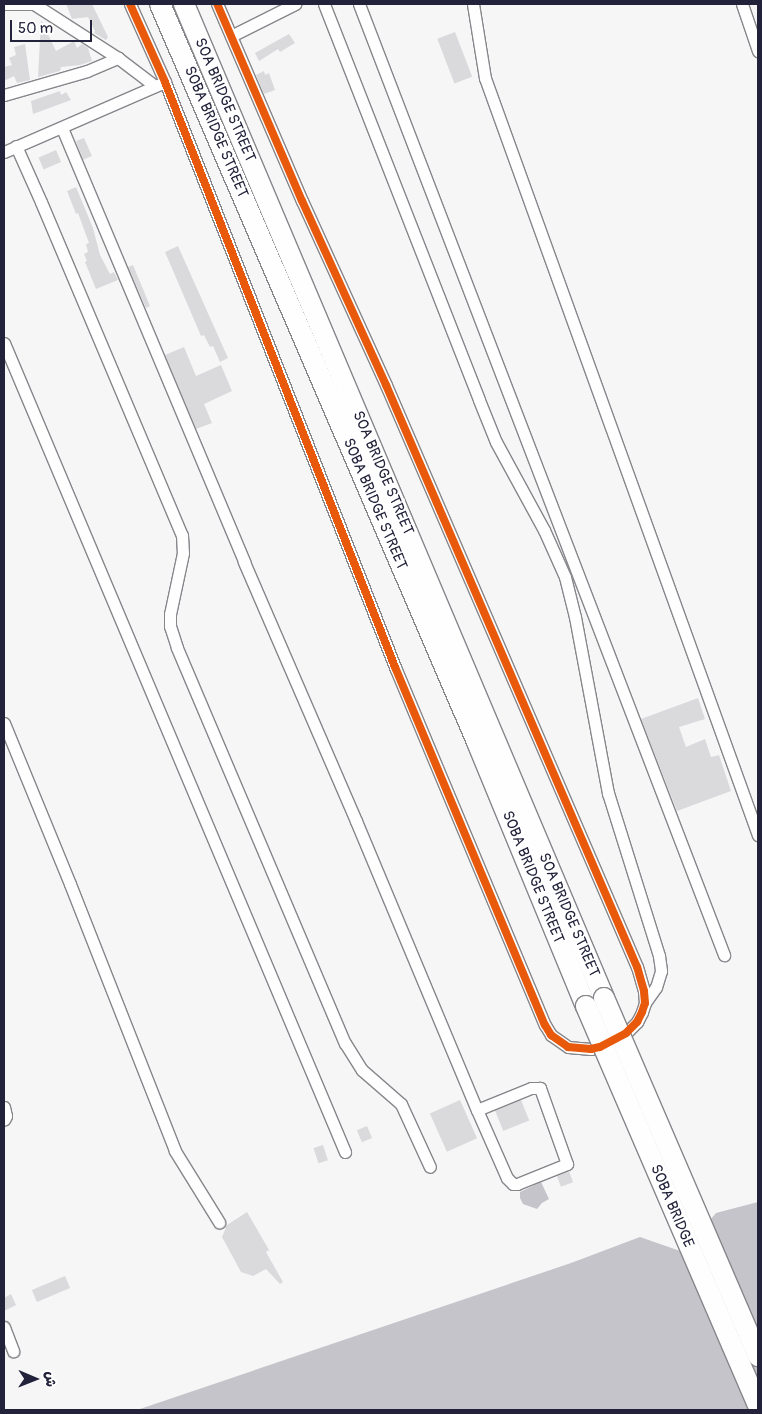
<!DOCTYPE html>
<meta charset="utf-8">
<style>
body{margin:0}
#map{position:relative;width:762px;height:1414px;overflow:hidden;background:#f6f6f7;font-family:Pangolin,"Playpen Sans Arabic",sans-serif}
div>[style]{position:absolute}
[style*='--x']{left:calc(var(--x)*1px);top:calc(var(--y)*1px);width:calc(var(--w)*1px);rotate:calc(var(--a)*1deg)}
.water>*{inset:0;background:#c4c4ca}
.building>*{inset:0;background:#dadadd;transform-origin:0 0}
.roads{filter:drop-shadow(1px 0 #86868b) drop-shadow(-1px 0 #86868b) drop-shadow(0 1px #86868b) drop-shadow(0 -1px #86868b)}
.street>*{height:11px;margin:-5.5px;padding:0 5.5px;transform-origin:5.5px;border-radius:5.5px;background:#fefefe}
.highway>*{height:20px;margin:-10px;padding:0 10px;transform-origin:10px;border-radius:10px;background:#fefefe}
.bridges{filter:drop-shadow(1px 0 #86868b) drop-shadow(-1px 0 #86868b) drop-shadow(0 1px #86868b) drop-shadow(0 -1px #86868b)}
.highway-bridge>*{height:20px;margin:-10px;padding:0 10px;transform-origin:10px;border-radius:10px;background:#fefefe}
.cycleway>*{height:8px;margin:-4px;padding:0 4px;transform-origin:4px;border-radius:4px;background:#e8590c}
span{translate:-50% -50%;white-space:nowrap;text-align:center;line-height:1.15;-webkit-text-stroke:4.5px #fff;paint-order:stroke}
.street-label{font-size:15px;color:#22223b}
.frame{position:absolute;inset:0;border:5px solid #22223b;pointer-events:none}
.north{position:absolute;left:10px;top:1354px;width:50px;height:50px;-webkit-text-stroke:4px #fff;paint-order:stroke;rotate:91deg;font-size:14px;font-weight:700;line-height:20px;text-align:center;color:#22223b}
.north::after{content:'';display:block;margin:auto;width:18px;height:22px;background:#22223b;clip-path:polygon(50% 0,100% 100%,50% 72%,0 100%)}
.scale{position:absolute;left:10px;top:20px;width:82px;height:22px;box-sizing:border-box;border:2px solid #22223b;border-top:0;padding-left:6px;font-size:15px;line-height:18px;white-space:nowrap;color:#22223b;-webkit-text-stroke:4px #fff;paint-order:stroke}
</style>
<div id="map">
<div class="water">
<div style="clip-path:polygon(541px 1182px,549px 1199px,542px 1203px,537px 1209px,523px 1204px,520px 1198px,520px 1192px)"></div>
<div style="clip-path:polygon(758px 1202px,758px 1410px,137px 1410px,571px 1263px,640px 1237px,683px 1252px,716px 1213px)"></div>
</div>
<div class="building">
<div style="clip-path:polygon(66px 4px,92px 4px,108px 37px,106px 40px,94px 33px,95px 31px,88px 17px,72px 19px)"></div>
<div style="clip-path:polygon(41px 20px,56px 51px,74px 41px,77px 48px,82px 44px,88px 48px,92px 61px,80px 65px,61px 67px,60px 71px,38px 77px)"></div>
<div style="left:455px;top:32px;width:48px;height:19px;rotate:69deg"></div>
<div style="clip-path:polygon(289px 34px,295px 43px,280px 52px,278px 49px,259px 61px,255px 53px)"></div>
<div style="clip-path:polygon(25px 44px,30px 80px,17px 83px,14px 76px,4px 81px,4px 67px,12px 65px,9px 58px,16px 55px,14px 47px)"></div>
<div style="clip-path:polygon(264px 71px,265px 75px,269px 73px,275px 90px,264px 94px,256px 75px)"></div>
<div style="clip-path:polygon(60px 91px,61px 95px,66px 92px,71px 100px,33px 114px,31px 101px)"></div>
<div style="clip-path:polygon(84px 138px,92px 156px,83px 160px,76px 141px)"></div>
<div style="left:56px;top:150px;width:13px;height:19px;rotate:67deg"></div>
<div style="clip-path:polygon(76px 187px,93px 228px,100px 255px,110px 274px,114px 272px,118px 280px,96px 289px,85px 262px,87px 261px,84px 254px,88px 252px,86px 244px,89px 243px,78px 213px,76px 214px,67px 191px)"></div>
<div style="clip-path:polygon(178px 246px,228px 358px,220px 362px,213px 346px,210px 347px,204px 335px,201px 336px,165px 252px)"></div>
<div style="clip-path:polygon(133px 265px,150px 306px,146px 308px,128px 267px)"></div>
<div style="clip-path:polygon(184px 347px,196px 376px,221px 365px,232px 391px,204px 404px,212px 423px,196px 429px,165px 355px)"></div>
<div style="clip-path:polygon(698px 698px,705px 719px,679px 727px,686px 747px,705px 739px,711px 757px,719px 755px,731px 791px,677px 811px,641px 719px)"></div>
<div style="left:460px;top:1100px;width:42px;height:33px;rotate:66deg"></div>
<div style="left:521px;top:1100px;width:22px;height:28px;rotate:68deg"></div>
<div style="left:367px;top:1126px;width:13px;height:11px;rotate:67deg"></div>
<div style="left:323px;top:1145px;width:16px;height:10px;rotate:72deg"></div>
<div style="left:569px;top:1171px;width:12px;height:13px;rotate:70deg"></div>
<div style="clip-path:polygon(247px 1212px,269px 1250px,266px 1252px,283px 1282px,280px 1284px,266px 1269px,253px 1276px,241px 1272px,222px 1237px,227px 1225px)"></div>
<div style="left:65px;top:1276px;width:13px;height:36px;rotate:67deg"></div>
<div style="clip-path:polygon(11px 1294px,16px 1305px,4px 1311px,4px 1298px)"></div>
</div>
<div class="roads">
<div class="street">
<div style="--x:4;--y:4;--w:30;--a:0"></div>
<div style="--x:34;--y:4;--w:100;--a:32.7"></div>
<div style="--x:130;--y:4;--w:85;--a:65.8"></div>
<div style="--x:165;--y:82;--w:629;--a:68.54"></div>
<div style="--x:395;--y:667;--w:388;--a:67.3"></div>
<div style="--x:545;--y:1025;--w:12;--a:59"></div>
<div style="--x:551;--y:1035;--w:21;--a:35"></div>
<div style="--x:568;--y:1047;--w:23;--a:5"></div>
<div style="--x:591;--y:1049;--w:9;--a:-13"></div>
<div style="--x:600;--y:1047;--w:30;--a:-28"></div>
<div style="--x:626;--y:1033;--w:16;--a:-45"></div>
<div style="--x:637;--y:1022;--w:11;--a:-63"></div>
<div style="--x:642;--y:1012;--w:9;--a:-72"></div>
<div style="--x:645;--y:1003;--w:12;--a:-95"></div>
<div style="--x:644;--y:991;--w:25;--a:-106"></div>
<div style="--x:637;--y:967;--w:634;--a:-113.33"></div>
<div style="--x:386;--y:385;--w:202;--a:-114.5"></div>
<div style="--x:302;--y:201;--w:215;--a:-113.3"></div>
<div style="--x:324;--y:4;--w:425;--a:68.6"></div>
<div style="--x:479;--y:400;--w:45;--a:68"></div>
<div style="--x:496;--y:442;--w:100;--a:61.4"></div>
<div style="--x:544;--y:530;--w:51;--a:65.9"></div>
<div style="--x:565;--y:577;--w:41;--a:76"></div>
<div style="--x:575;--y:617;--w:179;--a:79.4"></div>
<div style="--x:608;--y:793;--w:171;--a:72.6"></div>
<div style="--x:659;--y:956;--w:15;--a:82"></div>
<div style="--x:661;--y:971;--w:17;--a:107"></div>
<div style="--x:656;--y:987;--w:19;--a:125"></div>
<div style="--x:359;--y:4;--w:1019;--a:69"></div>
<div style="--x:473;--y:4;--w:75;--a:80.8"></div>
<div style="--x:485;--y:78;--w:805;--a:70.17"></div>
<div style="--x:742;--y:4;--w:50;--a:71.2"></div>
<div style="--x:231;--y:36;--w:72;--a:-26.6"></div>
<div style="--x:4;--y:95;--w:86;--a:-16.1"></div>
<div style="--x:87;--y:71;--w:34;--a:-23"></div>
<div style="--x:118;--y:58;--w:46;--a:37.1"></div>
<div style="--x:62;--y:128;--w:471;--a:67.2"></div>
<div style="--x:244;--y:562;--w:282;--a:66.6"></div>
<div style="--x:356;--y:821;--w:313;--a:67.3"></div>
<div style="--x:477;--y:1110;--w:74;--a:66.2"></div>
<div style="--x:507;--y:1178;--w:8;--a:45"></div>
<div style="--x:513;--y:1184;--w:4;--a:0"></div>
<div style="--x:517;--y:1184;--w:54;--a:-21.8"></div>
<div style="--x:567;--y:1164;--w:81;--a:-109.6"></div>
<div style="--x:540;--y:1088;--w:9;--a:180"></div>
<div style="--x:531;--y:1088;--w:58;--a:157.8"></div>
<div style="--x:16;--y:146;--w:61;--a:65.9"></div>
<div style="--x:41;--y:202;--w:362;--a:67.1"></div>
<div style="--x:182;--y:535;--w:18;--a:87"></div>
<div style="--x:183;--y:553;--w:62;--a:102"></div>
<div style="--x:170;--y:614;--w:12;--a:90"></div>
<div style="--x:170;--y:626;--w:23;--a:72"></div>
<div style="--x:177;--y:648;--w:429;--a:67"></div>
<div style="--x:345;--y:1043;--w:32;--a:58"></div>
<div style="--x:362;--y:1070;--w:52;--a:41.1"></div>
<div style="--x:401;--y:1104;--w:69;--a:65.3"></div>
<div style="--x:4;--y:152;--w:176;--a:-23.5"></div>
<div style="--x:4;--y:343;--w:878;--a:67.14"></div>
<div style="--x:4;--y:723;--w:174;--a:67.7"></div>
<div style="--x:70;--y:884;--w:287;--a:68.5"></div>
<div style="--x:175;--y:1151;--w:84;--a:58.2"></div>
<div style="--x:4;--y:1107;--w:9;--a:77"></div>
<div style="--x:6;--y:1116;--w:4;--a:117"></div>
<div style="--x:4;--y:1327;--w:26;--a:69"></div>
</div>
<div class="highway">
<div style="--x:160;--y:4;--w:803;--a:66.75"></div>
<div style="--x:477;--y:742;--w:286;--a:67.6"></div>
<div style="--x:184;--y:4;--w:1079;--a:67.09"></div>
</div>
</div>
<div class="bridges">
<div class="highway-bridge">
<div style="--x:604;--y:998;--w:390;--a:66.7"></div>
<div style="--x:586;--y:1006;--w:434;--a:66.7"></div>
</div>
</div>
<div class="cycleway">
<div style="--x:130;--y:4;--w:85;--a:65.8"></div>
<div style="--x:165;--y:82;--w:629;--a:68.54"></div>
<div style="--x:395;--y:667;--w:388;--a:67.3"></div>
<div style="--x:545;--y:1025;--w:12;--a:59"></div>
<div style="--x:551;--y:1035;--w:21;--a:35"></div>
<div style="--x:568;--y:1047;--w:23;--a:5"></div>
<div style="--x:591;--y:1049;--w:9;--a:-13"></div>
<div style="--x:600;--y:1047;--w:30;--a:-28"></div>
<div style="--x:626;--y:1033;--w:16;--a:-45"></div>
<div style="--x:637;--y:1022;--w:11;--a:-63"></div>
<div style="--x:642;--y:1012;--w:9;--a:-72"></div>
<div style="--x:645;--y:1003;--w:12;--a:-95"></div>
<div style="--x:644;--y:991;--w:25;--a:-106"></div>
<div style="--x:637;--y:967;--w:634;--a:-113.33"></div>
<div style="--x:386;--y:385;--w:202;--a:-114.5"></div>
<div style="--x:302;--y:201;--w:215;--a:-113.3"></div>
</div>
<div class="street-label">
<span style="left:225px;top:100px;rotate:67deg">SOA BRIDGE STREET</span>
<span style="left:216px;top:132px;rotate:67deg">SOBA BRIDGE STREET</span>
<span style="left:383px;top:473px;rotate:67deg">SOA BRIDGE STREET</span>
<span style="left:375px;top:504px;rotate:67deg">SOBA BRIDGE STREET</span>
<span style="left:533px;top:877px;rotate:68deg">SOBA BRIDGE STREET</span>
<span style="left:569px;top:915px;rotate:67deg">SOA BRIDGE STREET</span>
<span style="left:672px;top:1206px;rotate:67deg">SOBA BRIDGE</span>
</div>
<div class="frame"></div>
<div class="north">ش</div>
<div class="scale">50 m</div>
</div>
